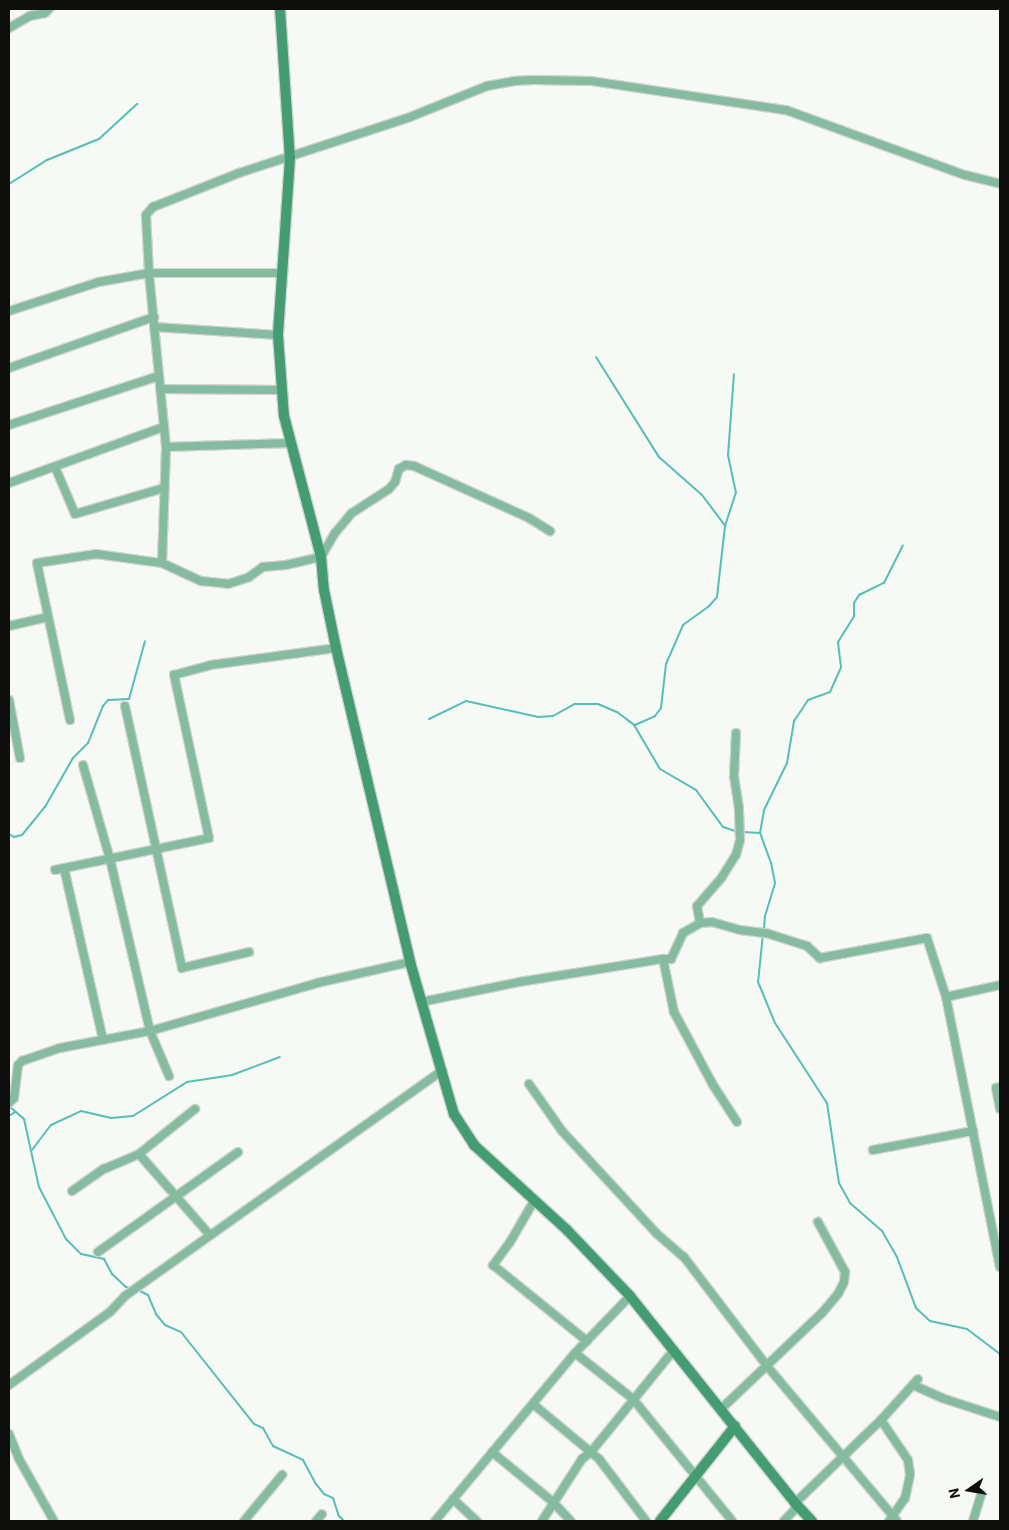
<!DOCTYPE html>
<style>
body{margin:0}
#map{position:relative;width:1009px;height:1530px;overflow:hidden;background:#f6f9f4;font-family:Roboto,sans-serif}
div>[style]{position:absolute}
[style*='--x']{left:calc(var(--x)*1px);top:calc(var(--y)*1px);width:calc(var(--w)*1px);rotate:calc(var(--a)*1deg)}
.stream>*{height:2px;margin:-1px;padding:0 1px;transform-origin:1px;border-radius:1px;background:#56bdb9}
.roads{filter:drop-shadow(1px 0 #d1d4cf) drop-shadow(-1px 0 #d1d4cf) drop-shadow(0 1px #d1d4cf) drop-shadow(0 -1px #d1d4cf)}
.street>*{height:8px;margin:-4px;padding:0 4px;transform-origin:4px;border-radius:4px;background:#85bb9e}
.secondary>*{height:10px;margin:-5px;padding:0 5px;transform-origin:5px;border-radius:5px;background:#449c73}
span{translate:-50% -50%;white-space:nowrap;text-align:center;line-height:1.15;-webkit-text-stroke:5px #f6f9f4;paint-order:stroke}
.frame{position:absolute;inset:0;border:10px solid #0e0f0d;pointer-events:none}
.north{position:absolute;left:944px;top:1465px;width:50px;height:50px;-webkit-text-stroke:4px #f6f9f4;paint-order:stroke;rotate:257deg;font-size:14px;font-weight:700;line-height:20px;text-align:center;color:#0e0f0d}
.north::after{content:'';display:block;margin:auto;width:18px;height:22px;background:#0e0f0d;clip-path:polygon(50% 0,100% 100%,50% 72%,0 100%)}
</style>
<div id="map">
<div class="stream">
<div style="--x:9;--y:184;--w:45;--a:-32.3"></div>
<div style="--x:47;--y:160;--w:56;--a:-22"></div>
<div style="--x:99;--y:139;--w:52;--a:-42.6"></div>
<div style="--x:596;--y:357;--w:118;--a:57.8"></div>
<div style="--x:659;--y:457;--w:57;--a:41.5"></div>
<div style="--x:702;--y:495;--w:39;--a:53"></div>
<div style="--x:429;--y:719;--w:41;--a:-25.9"></div>
<div style="--x:466;--y:701;--w:74;--a:12.5"></div>
<div style="--x:538;--y:717;--w:15;--a:-4"></div>
<div style="--x:553;--y:716;--w:25;--a:-29"></div>
<div style="--x:575;--y:704;--w:23;--a:0"></div>
<div style="--x:598;--y:704;--w:21;--a:23"></div>
<div style="--x:617;--y:712;--w:21;--a:37"></div>
<div style="--x:634;--y:725;--w:51;--a:59.4"></div>
<div style="--x:660;--y:769;--w:42;--a:30.3"></div>
<div style="--x:696;--y:790;--w:46;--a:53.9"></div>
<div style="--x:723;--y:827;--w:16;--a:18"></div>
<div style="--x:635;--y:725;--w:22;--a:-24"></div>
<div style="--x:655;--y:716;--w:10;--a:-53"></div>
<div style="--x:661;--y:708;--w:44;--a:-83.5"></div>
<div style="--x:666;--y:664;--w:43;--a:-66.4"></div>
<div style="--x:683;--y:625;--w:32;--a:-36"></div>
<div style="--x:709;--y:606;--w:12;--a:-48"></div>
<div style="--x:717;--y:597;--w:71;--a:-83.6"></div>
<div style="--x:725;--y:526;--w:35;--a:-72"></div>
<div style="--x:736;--y:493;--w:39;--a:-102"></div>
<div style="--x:728;--y:455;--w:81;--a:-85.8"></div>
<div style="--x:743;--y:832;--w:17;--a:3"></div>
<div style="--x:9;--y:834;--w:6;--a:31"></div>
<div style="--x:14;--y:837;--w:8;--a:-14"></div>
<div style="--x:22;--y:835;--w:36;--a:-51"></div>
<div style="--x:45;--y:807;--w:56;--a:-60.3"></div>
<div style="--x:73;--y:758;--w:21;--a:-45"></div>
<div style="--x:88;--y:743;--w:40;--a:-68"></div>
<div style="--x:103;--y:706;--w:8;--a:-50"></div>
<div style="--x:108;--y:700;--w:21;--a:-3"></div>
<div style="--x:129;--y:699;--w:60;--a:-74.6"></div>
<div style="--x:764;--y:929;--w:13;--a:-86"></div>
<div style="--x:765;--y:916;--w:34;--a:-73"></div>
<div style="--x:775;--y:883;--w:20;--a:-101"></div>
<div style="--x:771;--y:863;--w:32;--a:-110"></div>
<div style="--x:760;--y:833;--w:23;--a:-80"></div>
<div style="--x:764;--y:810;--w:52;--a:-63.9"></div>
<div style="--x:787;--y:763;--w:43;--a:-80.5"></div>
<div style="--x:794;--y:721;--w:25;--a:-56"></div>
<div style="--x:808;--y:700;--w:23;--a:-20"></div>
<div style="--x:830;--y:692;--w:27;--a:-66"></div>
<div style="--x:841;--y:667;--w:25;--a:-97"></div>
<div style="--x:838;--y:642;--w:31;--a:-58"></div>
<div style="--x:854;--y:616;--w:13;--a:-90"></div>
<div style="--x:854;--y:603;--w:9;--a:-58"></div>
<div style="--x:859;--y:595;--w:28;--a:-26"></div>
<div style="--x:884;--y:583;--w:42;--a:-63.4"></div>
<div style="--x:763;--y:934;--w:48;--a:95.9"></div>
<div style="--x:758;--y:982;--w:44;--a:67.5"></div>
<div style="--x:775;--y:1023;--w:95;--a:57"></div>
<div style="--x:827;--y:1103;--w:81;--a:81.5"></div>
<div style="--x:839;--y:1183;--w:23;--a:61"></div>
<div style="--x:850;--y:1203;--w:43;--a:41.2"></div>
<div style="--x:882;--y:1231;--w:30;--a:60"></div>
<div style="--x:897;--y:1257;--w:54;--a:69.6"></div>
<div style="--x:916;--y:1308;--w:19;--a:43"></div>
<div style="--x:930;--y:1321;--w:38;--a:12"></div>
<div style="--x:967;--y:1329;--w:41;--a:37.1"></div>
<div style="--x:9;--y:1106;--w:20;--a:41"></div>
<div style="--x:24;--y:1119;--w:70;--a:77.6"></div>
<div style="--x:39;--y:1187;--w:59;--a:62.6"></div>
<div style="--x:66;--y:1239;--w:21;--a:45"></div>
<div style="--x:81;--y:1254;--w:24;--a:12"></div>
<div style="--x:104;--y:1259;--w:17;--a:62"></div>
<div style="--x:112;--y:1274;--w:19;--a:43"></div>
<div style="--x:126;--y:1287;--w:5;--a:11"></div>
<div style="--x:9;--y:1116;--w:7;--a:-34"></div>
<div style="--x:32;--y:1150;--w:31;--a:-53"></div>
<div style="--x:51;--y:1125;--w:33;--a:-25"></div>
<div style="--x:81;--y:1111;--w:31;--a:13"></div>
<div style="--x:111;--y:1118;--w:22;--a:-5"></div>
<div style="--x:133;--y:1116;--w:64;--a:-32.2"></div>
<div style="--x:187;--y:1082;--w:46;--a:-8.8"></div>
<div style="--x:232;--y:1075;--w:51;--a:-20.6"></div>
<div style="--x:138;--y:1290;--w:11;--a:27"></div>
<div style="--x:148;--y:1295;--w:21;--a:67"></div>
<div style="--x:156;--y:1314;--w:14;--a:51"></div>
<div style="--x:165;--y:1325;--w:17;--a:24"></div>
<div style="--x:181;--y:1332;--w:117;--a:51.6"></div>
<div style="--x:254;--y:1424;--w:10;--a:24"></div>
<div style="--x:263;--y:1428;--w:21;--a:61"></div>
<div style="--x:273;--y:1446;--w:33;--a:25"></div>
<div style="--x:303;--y:1460;--w:27;--a:62"></div>
<div style="--x:316;--y:1484;--w:13;--a:51"></div>
<div style="--x:324;--y:1494;--w:10;--a:24"></div>
<div style="--x:333;--y:1498;--w:19;--a:72"></div>
<div style="--x:339;--y:1516;--w:7;--a:45"></div>
</div>
<div class="roads">
<div class="street">
<div style="--x:9;--y:28;--w:24;--a:-30"></div>
<div style="--x:30;--y:16;--w:15;--a:-11"></div>
<div style="--x:45;--y:13;--w:6;--a:-45"></div>
<div style="--x:9;--y:311;--w:95;--a:-17.9"></div>
<div style="--x:99;--y:282;--w:51;--a:-10.2"></div>
<div style="--x:149;--y:273;--w:132;--a:0"></div>
<div style="--x:154;--y:327;--w:124;--a:3.7"></div>
<div style="--x:9;--y:368;--w:154;--a:-19.4"></div>
<div style="--x:160;--y:389;--w:121;--a:0.5"></div>
<div style="--x:9;--y:425;--w:158;--a:-18.1"></div>
<div style="--x:166;--y:447;--w:124;--a:-1.8"></div>
<div style="--x:55;--y:467;--w:51;--a:66.9"></div>
<div style="--x:75;--y:514;--w:93;--a:-16.3"></div>
<div style="--x:9;--y:483;--w:165;--a:-19.9"></div>
<div style="--x:162;--y:563;--w:116;--a:-88"></div>
<div style="--x:166;--y:447;--w:175;--a:-95.6"></div>
<div style="--x:149;--y:273;--w:58;--a:-93"></div>
<div style="--x:146;--y:215;--w:11;--a:-49"></div>
<div style="--x:153;--y:207;--w:92;--a:-21.6"></div>
<div style="--x:239;--y:173;--w:180;--a:-18.1"></div>
<div style="--x:410;--y:117;--w:83;--a:-21.9"></div>
<div style="--x:487;--y:86;--w:27;--a:-10"></div>
<div style="--x:514;--y:81;--w:19;--a:-3"></div>
<div style="--x:533;--y:80;--w:58;--a:1"></div>
<div style="--x:591;--y:81;--w:197;--a:8.5"></div>
<div style="--x:786;--y:110;--w:190;--a:20"></div>
<div style="--x:965;--y:175;--w:36;--a:14"></div>
<div style="--x:9;--y:626;--w:40;--a:-13"></div>
<div style="--x:9;--y:700;--w:59;--a:79.3"></div>
<div style="--x:125;--y:706;--w:268;--a:77.7"></div>
<div style="--x:182;--y:968;--w:69;--a:-13.4"></div>
<div style="--x:70;--y:720;--w:160;--a:-101.9"></div>
<div style="--x:37;--y:563;--w:60;--a:-8.7"></div>
<div style="--x:96;--y:554;--w:67;--a:7.8"></div>
<div style="--x:162;--y:563;--w:43;--a:24.8"></div>
<div style="--x:201;--y:581;--w:27;--a:6"></div>
<div style="--x:228;--y:584;--w:22;--a:-18"></div>
<div style="--x:249;--y:577;--w:17;--a:-36"></div>
<div style="--x:263;--y:567;--w:23;--a:-5"></div>
<div style="--x:286;--y:565;--w:36;--a:-13"></div>
<div style="--x:321;--y:557;--w:28;--a:-60"></div>
<div style="--x:335;--y:533;--w:26;--a:-50"></div>
<div style="--x:352;--y:513;--w:44;--a:-33"></div>
<div style="--x:389;--y:489;--w:9;--a:-49"></div>
<div style="--x:395;--y:482;--w:14;--a:-73"></div>
<div style="--x:399;--y:469;--w:8;--a:-30"></div>
<div style="--x:406;--y:465;--w:8;--a:7"></div>
<div style="--x:414;--y:466;--w:126;--a:24.3"></div>
<div style="--x:529;--y:518;--w:25;--a:32"></div>
<div style="--x:83;--y:765;--w:98;--a:74"></div>
<div style="--x:110;--y:859;--w:177;--a:76.9"></div>
<div style="--x:150;--y:1031;--w:49;--a:67.1"></div>
<div style="--x:64;--y:868;--w:176;--a:77.2"></div>
<div style="--x:55;--y:870;--w:157;--a:-11.7"></div>
<div style="--x:209;--y:838;--w:167;--a:-102.1"></div>
<div style="--x:174;--y:675;--w:38;--a:-15"></div>
<div style="--x:211;--y:665;--w:126;--a:-7.7"></div>
<div style="--x:700;--y:923;--w:12;--a:-5"></div>
<div style="--x:712;--y:922;--w:29;--a:16"></div>
<div style="--x:740;--y:930;--w:26;--a:7"></div>
<div style="--x:766;--y:933;--w:43;--a:17.6"></div>
<div style="--x:807;--y:946;--w:18;--a:43"></div>
<div style="--x:820;--y:958;--w:109;--a:-10.6"></div>
<div style="--x:927;--y:938;--w:62;--a:72.1"></div>
<div style="--x:946;--y:997;--w:275;--a:78.7"></div>
<div style="--x:663;--y:959;--w:8;--a:0"></div>
<div style="--x:671;--y:959;--w:29;--a:-65"></div>
<div style="--x:683;--y:933;--w:20;--a:-30"></div>
<div style="--x:700;--y:923;--w:17;--a:-100"></div>
<div style="--x:697;--y:906;--w:38;--a:-49"></div>
<div style="--x:722;--y:877;--w:26;--a:-58"></div>
<div style="--x:736;--y:855;--w:16;--a:-75"></div>
<div style="--x:740;--y:840;--w:32;--a:-92"></div>
<div style="--x:739;--y:808;--w:32;--a:-99"></div>
<div style="--x:734;--y:776;--w:43;--a:-87.3"></div>
<div style="--x:946;--y:997;--w:55;--a:-12.5"></div>
<div style="--x:421;--y:1002;--w:100;--a:-11.5"></div>
<div style="--x:519;--y:982;--w:146;--a:-9.1"></div>
<div style="--x:663;--y:959;--w:54;--a:78.3"></div>
<div style="--x:674;--y:1012;--w:83;--a:61.9"></div>
<div style="--x:713;--y:1085;--w:44;--a:57"></div>
<div style="--x:529;--y:1084;--w:57;--a:54.9"></div>
<div style="--x:562;--y:1131;--w:139;--a:47.3"></div>
<div style="--x:656;--y:1233;--w:37;--a:41"></div>
<div style="--x:684;--y:1257;--w:137;--a:52.7"></div>
<div style="--x:767;--y:1366;--w:202;--a:50"></div>
<div style="--x:1000;--y:1087;--w:4;--a:166"></div>
<div style="--x:996;--y:1088;--w:21;--a:79"></div>
<div style="--x:9;--y:1103;--w:7;--a:-45"></div>
<div style="--x:14;--y:1098;--w:33;--a:-83"></div>
<div style="--x:18;--y:1065;--w:6;--a:-45"></div>
<div style="--x:22;--y:1061;--w:40;--a:-18.9"></div>
<div style="--x:60;--y:1048;--w:92;--a:-10.7"></div>
<div style="--x:150;--y:1031;--w:174;--a:-16"></div>
<div style="--x:317;--y:983;--w:95;--a:-12.7"></div>
<div style="--x:873;--y:1150;--w:102;--a:-10.8"></div>
<div style="--x:139;--y:1154;--w:108;--a:48.8"></div>
<div style="--x:72;--y:1191;--w:39;--a:-35"></div>
<div style="--x:104;--y:1169;--w:38;--a:-23"></div>
<div style="--x:139;--y:1154;--w:72;--a:-38.8"></div>
<div style="--x:534;--y:1201;--w:48;--a:120.3"></div>
<div style="--x:510;--y:1242;--w:29;--a:126"></div>
<div style="--x:493;--y:1265;--w:121;--a:39"></div>
<div style="--x:98;--y:1252;--w:172;--a:-35.5"></div>
<div style="--x:575;--y:1353;--w:74;--a:38.4"></div>
<div style="--x:633;--y:1399;--w:157;--a:50.9"></div>
<div style="--x:9;--y:1385;--w:125;--a:-35.9"></div>
<div style="--x:110;--y:1312;--w:22;--a:-47"></div>
<div style="--x:125;--y:1296;--w:389;--a:-35.4"></div>
<div style="--x:913;--y:1385;--w:32;--a:24"></div>
<div style="--x:942;--y:1398;--w:61;--a:18.1"></div>
<div style="--x:533;--y:1404;--w:86;--a:39.8"></div>
<div style="--x:599;--y:1459;--w:78;--a:52.8"></div>
<div style="--x:720;--y:1410;--w:141;--a:-43.6"></div>
<div style="--x:822;--y:1313;--w:25;--a:-50"></div>
<div style="--x:838;--y:1294;--w:13;--a:-63"></div>
<div style="--x:844;--y:1282;--w:10;--a:-84"></div>
<div style="--x:845;--y:1272;--w:57;--a:-118.4"></div>
<div style="--x:881;--y:1420;--w:48;--a:56"></div>
<div style="--x:908;--y:1460;--w:15;--a:82"></div>
<div style="--x:910;--y:1475;--w:24;--a:102"></div>
<div style="--x:905;--y:1498;--w:28;--a:125"></div>
<div style="--x:9;--y:1434;--w:27;--a:68"></div>
<div style="--x:19;--y:1459;--w:71;--a:60.6"></div>
<div style="--x:492;--y:1452;--w:79;--a:39.3"></div>
<div style="--x:553;--y:1502;--w:26;--a:47"></div>
<div style="--x:453;--y:1499;--w:33;--a:43"></div>
<div style="--x:795;--y:1503;--w:120;--a:-44"></div>
<div style="--x:881;--y:1420;--w:55;--a:-47.9"></div>
<div style="--x:244;--y:1521;--w:60;--a:-50.4"></div>
<div style="--x:316;--y:1521;--w:9;--a:-49"></div>
<div style="--x:435;--y:1521;--w:219;--a:-50.2"></div>
<div style="--x:575;--y:1353;--w:79;--a:-46"></div>
<div style="--x:542;--y:1521;--w:74;--a:-57.2"></div>
<div style="--x:582;--y:1459;--w:11;--a:-38"></div>
<div style="--x:591;--y:1452;--w:130;--a:-50.9"></div>
<div style="--x:784;--y:1521;--w:21;--a:-47"></div>
<div style="--x:973;--y:1521;--w:28;--a:-73"></div>
</div>
<div class="secondary">
<div style="--x:280;--y:9;--w:149;--a:86.2"></div>
<div style="--x:290;--y:158;--w:177;--a:93.9"></div>
<div style="--x:278;--y:335;--w:81;--a:85.8"></div>
<div style="--x:284;--y:416;--w:146;--a:75.3"></div>
<div style="--x:321;--y:557;--w:33;--a:85"></div>
<div style="--x:324;--y:590;--w:59;--a:78.3"></div>
<div style="--x:336;--y:648;--w:323;--a:76.7"></div>
<div style="--x:410;--y:962;--w:158;--a:73.9"></div>
<div style="--x:454;--y:1114;--w:37;--a:57"></div>
<div style="--x:474;--y:1145;--w:126;--a:42.4"></div>
<div style="--x:567;--y:1230;--w:91;--a:46.3"></div>
<div style="--x:630;--y:1296;--w:265;--a:51.4"></div>
<div style="--x:795;--y:1503;--w:25;--a:47"></div>
<div style="--x:660;--y:1521;--w:121;--a:-51.7"></div>
</div>
</div>
<div class="frame"></div>
<div class="north">N</div>
</div>
